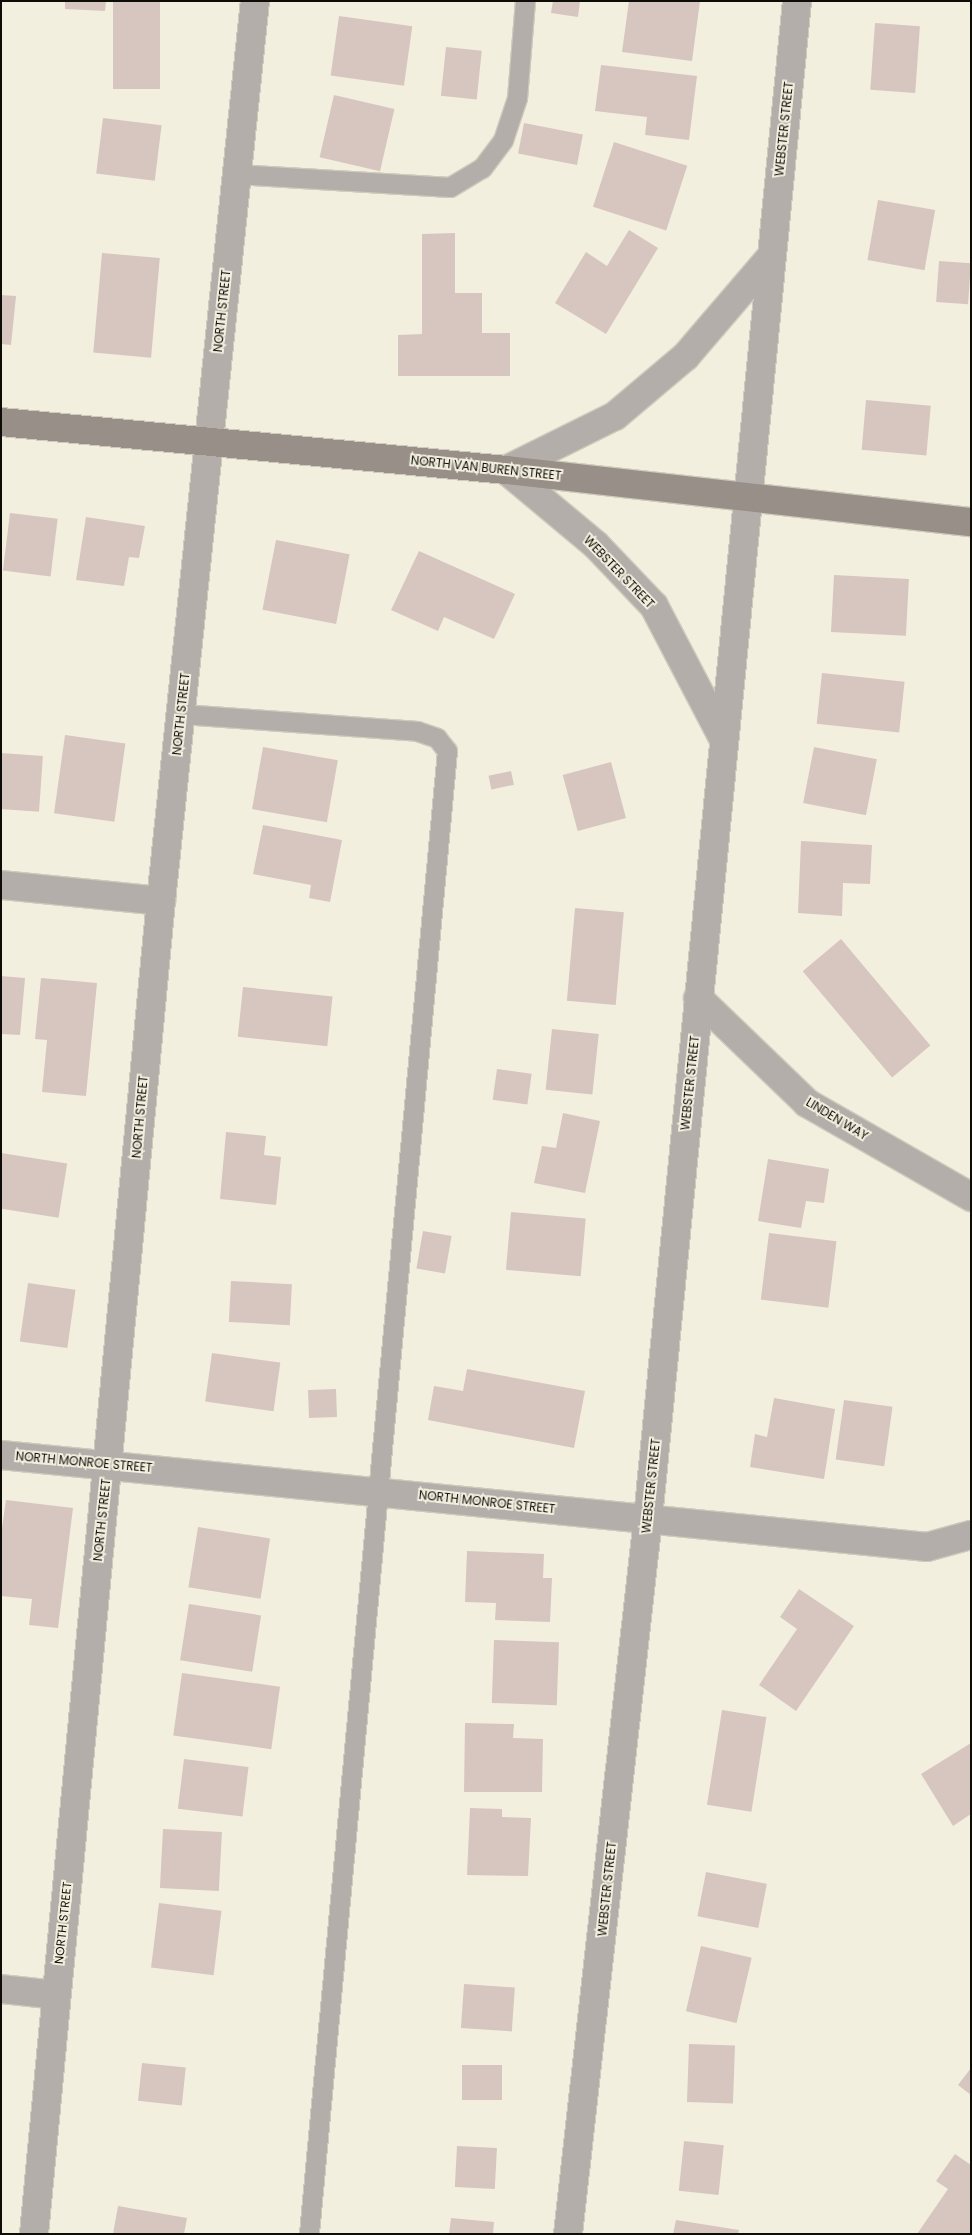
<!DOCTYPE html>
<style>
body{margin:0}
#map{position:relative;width:972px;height:2235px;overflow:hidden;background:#f3efdf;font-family:Poppins,sans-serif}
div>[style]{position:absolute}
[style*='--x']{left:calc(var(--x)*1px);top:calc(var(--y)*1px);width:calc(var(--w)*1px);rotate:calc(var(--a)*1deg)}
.building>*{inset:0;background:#d7c6bf;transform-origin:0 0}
.roads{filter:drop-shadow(1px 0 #cecbbc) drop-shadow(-1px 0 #cecbbc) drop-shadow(0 1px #cecbbc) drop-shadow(0 -1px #cecbbc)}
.lane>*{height:19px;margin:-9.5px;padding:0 9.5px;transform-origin:9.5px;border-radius:9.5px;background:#b4aeaa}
.street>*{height:28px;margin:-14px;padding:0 14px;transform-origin:14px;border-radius:14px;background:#b4aeaa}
.secondary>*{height:28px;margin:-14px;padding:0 14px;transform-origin:14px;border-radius:14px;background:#978f88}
span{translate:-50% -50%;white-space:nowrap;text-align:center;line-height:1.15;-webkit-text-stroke:4px #f3efdf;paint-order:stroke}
.street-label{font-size:12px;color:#0d0c07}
.frame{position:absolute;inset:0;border:2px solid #0d0c07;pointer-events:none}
</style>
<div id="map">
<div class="building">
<div style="clip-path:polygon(65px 1px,106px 1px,105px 11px,65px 9px)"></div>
<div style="left:113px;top:1px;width:47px;height:88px"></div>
<div style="clip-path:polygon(553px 1px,580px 1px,578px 17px,551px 13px)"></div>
<div style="clip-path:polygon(629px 1px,700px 1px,692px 61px,622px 52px)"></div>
<div style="left:339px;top:16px;width:74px;height:60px;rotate:8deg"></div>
<div style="left:875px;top:23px;width:45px;height:67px;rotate:4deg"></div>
<div style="left:446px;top:47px;width:36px;height:49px;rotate:6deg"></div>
<div style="clip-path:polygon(601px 65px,697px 76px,689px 140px,645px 135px,647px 117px,595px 111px)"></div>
<div style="left:334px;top:95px;width:62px;height:64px;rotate:13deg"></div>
<div style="left:103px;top:118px;width:59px;height:56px;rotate:7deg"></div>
<div style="left:524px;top:123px;width:60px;height:31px;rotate:11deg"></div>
<div style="left:614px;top:142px;width:77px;height:68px;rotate:18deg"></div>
<div style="left:878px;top:200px;width:58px;height:61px;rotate:10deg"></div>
<div style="clip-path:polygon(629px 230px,658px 248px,606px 334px,555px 303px,586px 252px,607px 266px)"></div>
<div style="clip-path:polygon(455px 233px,455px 293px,482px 293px,482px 333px,510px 333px,510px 376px,398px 376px,398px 335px,422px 334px,422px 234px)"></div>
<div style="left:102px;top:253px;width:58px;height:100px;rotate:5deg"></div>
<div style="left:939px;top:261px;width:32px;height:41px;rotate:4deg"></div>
<div style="clip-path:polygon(1px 295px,16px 296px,11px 345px,1px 344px)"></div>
<div style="left:866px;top:400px;width:65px;height:50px;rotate:5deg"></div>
<div style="left:10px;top:513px;width:48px;height:58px;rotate:7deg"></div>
<div style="clip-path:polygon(86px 517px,145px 526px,139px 558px,129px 557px,124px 586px,76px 580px)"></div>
<div style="left:276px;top:540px;width:75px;height:71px;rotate:11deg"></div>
<div style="clip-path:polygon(419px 551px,515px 594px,494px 639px,444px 617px,438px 631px,391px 610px)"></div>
<div style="left:834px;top:575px;width:75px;height:57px;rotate:3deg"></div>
<div style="left:822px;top:673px;width:83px;height:51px;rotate:6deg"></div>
<div style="left:65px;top:735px;width:61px;height:79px;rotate:8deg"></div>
<div style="left:263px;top:747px;width:76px;height:63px;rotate:10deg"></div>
<div style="left:814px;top:747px;width:64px;height:57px;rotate:11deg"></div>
<div style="left:1px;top:753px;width:42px;height:56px;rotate:4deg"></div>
<div style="left:611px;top:762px;width:58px;height:50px;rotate:75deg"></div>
<div style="left:511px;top:771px;width:14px;height:23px;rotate:78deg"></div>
<div style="clip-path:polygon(263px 825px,342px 840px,330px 902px,309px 898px,311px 885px,253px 874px)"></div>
<div style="clip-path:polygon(801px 841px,872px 845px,870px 884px,843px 883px,842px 916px,798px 913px)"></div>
<div style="left:575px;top:908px;width:49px;height:93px;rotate:5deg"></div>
<div style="left:841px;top:939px;width:139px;height:50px;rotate:50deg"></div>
<div style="clip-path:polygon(1px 976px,25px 978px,20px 1035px,1px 1034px)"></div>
<div style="clip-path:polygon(41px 978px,97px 983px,86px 1096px,42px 1092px,47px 1040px,35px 1039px)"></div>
<div style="left:243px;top:987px;width:90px;height:50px;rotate:6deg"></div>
<div style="left:552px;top:1029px;width:47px;height:61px;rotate:6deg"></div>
<div style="left:497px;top:1069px;width:35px;height:31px;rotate:8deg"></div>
<div style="clip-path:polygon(563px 1113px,600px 1121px,585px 1193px,534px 1183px,542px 1146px,556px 1148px)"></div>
<div style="clip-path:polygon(226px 1132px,266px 1136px,264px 1155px,281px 1157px,276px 1205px,220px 1199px)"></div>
<div style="left:1px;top:1153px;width:67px;height:55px;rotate:9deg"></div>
<div style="clip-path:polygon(768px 1159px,829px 1169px,824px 1203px,806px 1201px,801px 1228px,758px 1221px)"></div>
<div style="left:511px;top:1212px;width:75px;height:58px;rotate:5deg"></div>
<div style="left:423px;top:1231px;width:29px;height:38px;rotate:10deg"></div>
<div style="left:769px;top:1233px;width:68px;height:67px;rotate:7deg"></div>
<div style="left:231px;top:1281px;width:61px;height:41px;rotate:3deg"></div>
<div style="left:28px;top:1283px;width:48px;height:59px;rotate:8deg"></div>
<div style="left:212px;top:1353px;width:69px;height:49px;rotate:8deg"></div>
<div style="clip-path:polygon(467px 1369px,585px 1391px,574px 1448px,428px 1420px,434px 1386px,463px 1391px)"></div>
<div style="left:336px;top:1389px;width:28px;height:28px;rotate:88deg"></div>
<div style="clip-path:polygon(774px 1398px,835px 1409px,824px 1479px,750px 1467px,755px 1434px,767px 1437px)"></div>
<div style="left:844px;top:1400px;width:49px;height:60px;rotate:8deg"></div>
<div style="clip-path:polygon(6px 1500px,73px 1508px,58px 1628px,29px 1625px,32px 1599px,1px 1596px,1px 1535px)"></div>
<div style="left:198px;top:1527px;width:73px;height:61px;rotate:9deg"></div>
<div style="clip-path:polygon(467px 1551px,544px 1554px,543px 1578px,552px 1578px,550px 1622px,495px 1620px,496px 1603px,465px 1602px)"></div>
<div style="clip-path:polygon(799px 1589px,854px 1626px,796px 1711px,759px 1685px,797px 1629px,780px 1617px)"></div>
<div style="left:189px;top:1604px;width:73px;height:57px;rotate:9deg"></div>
<div style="left:494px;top:1640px;width:65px;height:63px;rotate:2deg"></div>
<div style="left:182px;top:1673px;width:99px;height:63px;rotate:8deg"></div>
<div style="left:722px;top:1710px;width:45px;height:96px;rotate:9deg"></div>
<div style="clip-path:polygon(465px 1723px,514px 1724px,513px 1738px,543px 1739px,542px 1792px,464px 1792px)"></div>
<div style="clip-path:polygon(971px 1743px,971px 1814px,953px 1826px,921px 1774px)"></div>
<div style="left:184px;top:1759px;width:65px;height:50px;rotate:7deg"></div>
<div style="clip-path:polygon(470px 1808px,502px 1809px,502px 1817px,531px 1818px,528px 1876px,467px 1875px)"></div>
<div style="left:163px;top:1829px;width:59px;height:59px;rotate:3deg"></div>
<div style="left:706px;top:1872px;width:62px;height:45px;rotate:11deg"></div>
<div style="left:159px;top:1903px;width:63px;height:65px;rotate:7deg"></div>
<div style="left:701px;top:1946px;width:52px;height:67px;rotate:13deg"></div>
<div style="left:464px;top:1984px;width:51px;height:44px;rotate:4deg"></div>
<div style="left:689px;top:2044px;width:46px;height:58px;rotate:2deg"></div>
<div style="left:142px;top:2063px;width:44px;height:38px;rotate:6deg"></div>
<div style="left:462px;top:2065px;width:40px;height:35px"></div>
<div style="clip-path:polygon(971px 2068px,971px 2095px,958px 2085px)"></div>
<div style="left:684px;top:2141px;width:40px;height:50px;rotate:6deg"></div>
<div style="left:457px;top:2146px;width:40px;height:41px;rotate:3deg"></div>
<div style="clip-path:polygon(955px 2154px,971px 2165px,971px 2234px,917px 2234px,948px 2189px,936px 2181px)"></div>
<div style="clip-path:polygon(118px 2206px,187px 2218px,184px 2234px,113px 2234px)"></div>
<div style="clip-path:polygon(451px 2218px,494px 2222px,493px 2234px,449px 2234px)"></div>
<div style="clip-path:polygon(676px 2220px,739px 2230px,738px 2234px,673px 2234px)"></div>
</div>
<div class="roads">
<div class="lane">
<div style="--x:236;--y:174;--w:214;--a:3.5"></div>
<div style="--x:450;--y:187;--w:37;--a:-31"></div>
<div style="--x:482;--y:168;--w:35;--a:-53"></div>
<div style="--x:503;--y:140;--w:44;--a:-71.6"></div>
<div style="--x:517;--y:98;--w:97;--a:-85.3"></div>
<div style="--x:182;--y:714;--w:236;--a:4.1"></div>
<div style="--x:417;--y:731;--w:21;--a:19"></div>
<div style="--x:437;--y:738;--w:16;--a:52"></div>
<div style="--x:447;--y:751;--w:1489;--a:95.32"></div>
</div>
<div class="street">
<div style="--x:723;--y:738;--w:149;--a:-117.6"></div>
<div style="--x:654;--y:606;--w:84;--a:-133.6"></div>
<div style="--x:596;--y:545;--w:117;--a:-140.2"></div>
<div style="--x:506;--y:470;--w:122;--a:-26.4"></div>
<div style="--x:615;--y:416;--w:93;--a:-40.2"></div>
<div style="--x:686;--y:356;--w:129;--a:-49.4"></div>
<div style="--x:1;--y:885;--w:161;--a:5.7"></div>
<div style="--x:698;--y:998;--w:151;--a:43.9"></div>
<div style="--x:807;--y:1103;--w:189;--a:29.8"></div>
<div style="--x:1;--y:1455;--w:931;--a:5.67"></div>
<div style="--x:927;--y:1547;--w:46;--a:-15.3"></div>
<div style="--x:1;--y:1989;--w:55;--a:6.2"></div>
<div style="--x:34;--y:2234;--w:1339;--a:-84.56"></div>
<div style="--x:161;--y:901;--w:905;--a:-84.04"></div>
<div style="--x:568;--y:2234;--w:720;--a:-83.62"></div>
<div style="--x:648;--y:1518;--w:1524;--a:-84.39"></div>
</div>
<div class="secondary">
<div style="--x:1;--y:422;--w:507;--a:5.43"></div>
<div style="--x:506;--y:470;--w:468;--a:6.4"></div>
</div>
</div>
<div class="street-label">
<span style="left:784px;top:129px;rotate:-84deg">WEBSTER STREET</span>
<span style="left:222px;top:311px;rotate:-84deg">NORTH STREET</span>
<span style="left:486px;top:468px;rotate:6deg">NORTH VAN BUREN STREET</span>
<span style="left:619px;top:572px;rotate:46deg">WEBSTER STREET</span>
<span style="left:181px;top:714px;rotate:-84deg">NORTH STREET</span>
<span style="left:690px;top:1083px;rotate:-84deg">WEBSTER STREET</span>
<span style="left:140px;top:1117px;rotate:-85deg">NORTH STREET</span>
<span style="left:837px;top:1119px;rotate:31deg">LINDEN WAY</span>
<span style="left:84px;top:1462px;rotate:5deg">NORTH MONROE STREET</span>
<span style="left:651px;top:1486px;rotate:-84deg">WEBSTER STREET</span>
<span style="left:487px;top:1502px;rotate:6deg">NORTH MONROE STREET</span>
<span style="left:102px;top:1520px;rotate:-84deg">NORTH STREET</span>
<span style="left:607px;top:1889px;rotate:-84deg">WEBSTER STREET</span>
<span style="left:63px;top:1923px;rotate:-84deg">NORTH STREET</span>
</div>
<div class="frame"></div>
</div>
